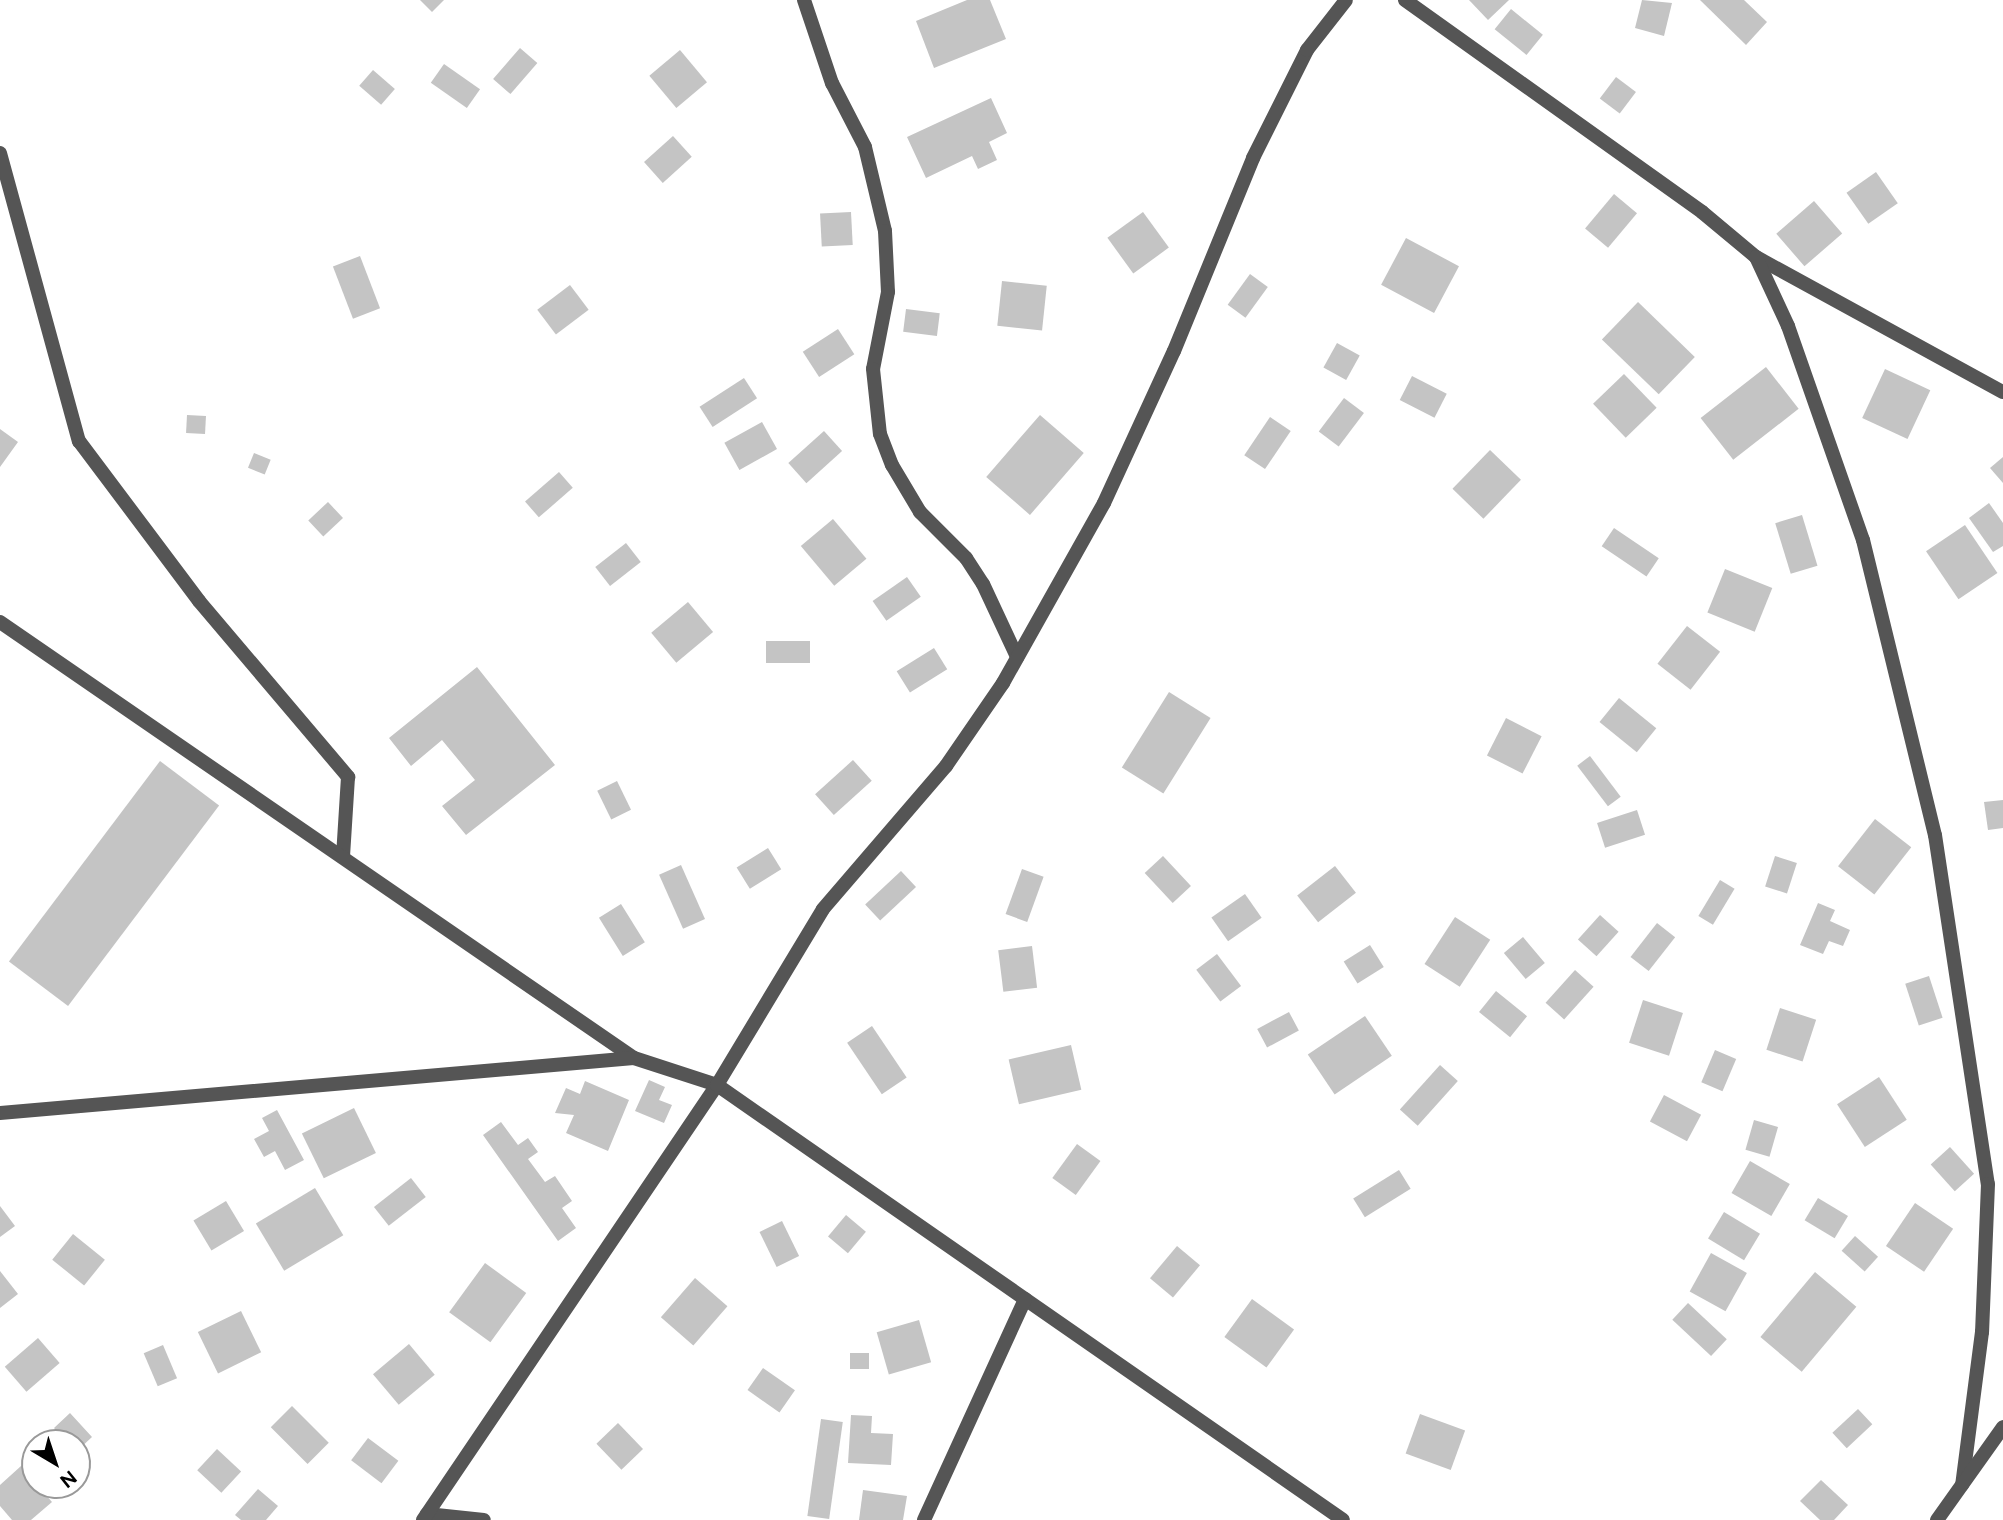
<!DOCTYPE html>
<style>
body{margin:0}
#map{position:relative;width:2003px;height:1520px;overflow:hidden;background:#fff;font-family:Figtree,sans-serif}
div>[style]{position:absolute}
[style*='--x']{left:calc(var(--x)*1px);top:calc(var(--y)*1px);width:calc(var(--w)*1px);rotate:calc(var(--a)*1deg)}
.building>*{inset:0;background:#c4c4c4;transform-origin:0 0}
.minor>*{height:14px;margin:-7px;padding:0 7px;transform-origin:7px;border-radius:7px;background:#555}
span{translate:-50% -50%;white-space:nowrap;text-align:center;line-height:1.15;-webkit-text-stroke:7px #fff;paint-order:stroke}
.north{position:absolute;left:21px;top:1429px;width:70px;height:70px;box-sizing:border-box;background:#fff;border:2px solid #999;border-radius:50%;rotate:141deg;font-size:19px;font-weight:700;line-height:28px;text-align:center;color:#000}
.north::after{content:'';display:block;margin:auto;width:24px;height:32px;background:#000;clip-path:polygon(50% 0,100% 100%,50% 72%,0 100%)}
</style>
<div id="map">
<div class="building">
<div style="clip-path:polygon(420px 0,444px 0,432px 12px)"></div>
<div style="clip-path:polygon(967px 0,990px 0,1006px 39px,934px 68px,916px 21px)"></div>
<div style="clip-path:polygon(1469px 0,1509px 0,1488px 20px)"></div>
<div style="clip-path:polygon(1642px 0,1672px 3px,1664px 36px,1635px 28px)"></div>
<div style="clip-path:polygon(1700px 0,1744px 0,1767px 22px,1746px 45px)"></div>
<div style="left:1511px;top:9px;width:41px;height:26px;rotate:39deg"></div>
<div style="left:520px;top:48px;width:23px;height:41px;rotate:41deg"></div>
<div style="left:680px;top:50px;width:42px;height:40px;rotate:50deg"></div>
<div style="left:444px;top:64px;width:44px;height:23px;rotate:35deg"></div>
<div style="left:373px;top:70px;width:29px;height:21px;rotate:41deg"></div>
<div style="left:1616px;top:77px;width:25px;height:27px;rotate:37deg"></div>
<div style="clip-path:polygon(991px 98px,1007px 133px,989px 142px,997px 160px,978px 169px,972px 156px,926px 178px,907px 137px)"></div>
<div style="left:673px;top:136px;width:28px;height:39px;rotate:48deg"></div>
<div style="left:1876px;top:172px;width:38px;height:36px;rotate:55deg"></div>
<div style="left:1614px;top:194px;width:30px;height:45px;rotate:40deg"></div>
<div style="left:1814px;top:201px;width:43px;height:50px;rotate:49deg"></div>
<div style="left:851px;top:212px;width:33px;height:31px;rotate:87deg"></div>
<div style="left:1143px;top:212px;width:44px;height:44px;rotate:54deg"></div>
<div style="left:1406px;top:238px;width:60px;height:53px;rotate:28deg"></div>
<div style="left:360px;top:256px;width:56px;height:29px;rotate:69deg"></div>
<div style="left:1250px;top:274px;width:22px;height:38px;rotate:36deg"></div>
<div style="left:1002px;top:281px;width:45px;height:45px;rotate:6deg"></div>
<div style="left:570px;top:285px;width:31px;height:41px;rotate:53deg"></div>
<div style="left:1638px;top:302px;width:79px;height:52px;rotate:44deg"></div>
<div style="left:906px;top:309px;width:34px;height:23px;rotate:7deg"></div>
<div style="left:838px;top:329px;width:30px;height:42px;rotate:57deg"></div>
<div style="left:1337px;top:343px;width:26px;height:28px;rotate:29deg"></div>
<div style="left:1766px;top:367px;width:53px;height:83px;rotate:52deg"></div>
<div style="left:1885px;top:369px;width:50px;height:54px;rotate:25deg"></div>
<div style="left:1624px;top:374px;width:47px;height:43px;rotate:46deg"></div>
<div style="left:1412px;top:376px;width:39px;height:27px;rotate:27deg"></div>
<div style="left:744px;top:378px;width:24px;height:53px;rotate:57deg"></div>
<div style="left:1344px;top:398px;width:25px;height:42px;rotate:37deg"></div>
<div style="left:187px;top:415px;width:19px;height:18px;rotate:3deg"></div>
<div style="left:1040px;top:415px;width:58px;height:82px;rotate:41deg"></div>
<div style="left:1270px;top:417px;width:25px;height:46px;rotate:34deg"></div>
<div style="left:762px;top:422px;width:31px;height:43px;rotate:61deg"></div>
<div style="clip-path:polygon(0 429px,18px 442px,0 467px)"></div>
<div style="left:824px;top:431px;width:27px;height:48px;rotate:48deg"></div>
<div style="left:1490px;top:450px;width:43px;height:54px;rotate:44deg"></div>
<div style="left:254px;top:453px;width:18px;height:16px;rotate:22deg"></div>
<div style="clip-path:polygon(2003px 457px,2003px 483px,1990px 468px)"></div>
<div style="left:559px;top:472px;width:21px;height:45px;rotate:49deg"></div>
<div style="left:328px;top:502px;width:22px;height:27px;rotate:47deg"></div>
<div style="clip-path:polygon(1989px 503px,2003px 523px,2003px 546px,1993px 552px,1969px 518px)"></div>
<div style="left:1802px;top:515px;width:53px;height:28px;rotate:73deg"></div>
<div style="left:833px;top:519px;width:52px;height:42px;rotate:50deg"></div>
<div style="left:1965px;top:525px;width:58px;height:47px;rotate:56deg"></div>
<div style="left:1614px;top:528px;width:54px;height:22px;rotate:34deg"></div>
<div style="left:626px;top:543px;width:24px;height:39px;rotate:52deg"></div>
<div style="left:1725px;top:569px;width:51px;height:47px;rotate:22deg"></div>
<div style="left:907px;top:577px;width:24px;height:42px;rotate:55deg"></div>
<div style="left:688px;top:602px;width:39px;height:48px;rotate:50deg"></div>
<div style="left:1687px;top:626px;width:42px;height:48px;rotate:38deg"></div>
<div style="left:810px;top:641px;width:22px;height:44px;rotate:90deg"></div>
<div style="left:934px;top:648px;width:25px;height:44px;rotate:58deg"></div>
<div style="clip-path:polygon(477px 667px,555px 765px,466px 835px,442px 806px,475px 780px,442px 740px,411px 766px,389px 738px)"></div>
<div style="left:1169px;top:692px;width:49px;height:89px;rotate:32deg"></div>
<div style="left:1619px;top:698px;width:48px;height:31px;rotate:39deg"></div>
<div style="left:1506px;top:718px;width:40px;height:42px;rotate:27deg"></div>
<div style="left:1590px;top:756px;width:51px;height:16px;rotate:53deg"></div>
<div style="left:853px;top:760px;width:28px;height:51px;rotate:48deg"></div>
<div style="left:160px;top:761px;width:74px;height:251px;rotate:37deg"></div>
<div style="left:617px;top:781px;width:32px;height:22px;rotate:64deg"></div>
<div style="clip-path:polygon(2003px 800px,2003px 828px,1988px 830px,1984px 802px)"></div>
<div style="left:1637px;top:810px;width:26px;height:42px;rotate:72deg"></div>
<div style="left:1875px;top:819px;width:46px;height:60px;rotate:38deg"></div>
<div style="left:768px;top:848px;width:25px;height:37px;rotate:58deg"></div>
<div style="left:1163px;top:856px;width:41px;height:25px;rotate:47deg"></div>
<div style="left:1775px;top:856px;width:23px;height:32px;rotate:18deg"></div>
<div style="left:681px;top:865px;width:59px;height:24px;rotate:66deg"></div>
<div style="left:1335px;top:866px;width:34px;height:48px;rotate:52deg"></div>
<div style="left:1022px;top:869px;width:23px;height:48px;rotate:20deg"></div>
<div style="left:901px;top:871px;width:22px;height:49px;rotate:47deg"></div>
<div style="left:1720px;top:880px;width:17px;height:42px;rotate:31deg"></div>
<div style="left:1245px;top:894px;width:29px;height:41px;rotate:55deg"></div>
<div style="clip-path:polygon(1818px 903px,1835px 910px,1830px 921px,1850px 930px,1843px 946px,1829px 941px,1823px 954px,1800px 945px)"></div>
<div style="left:621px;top:904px;width:45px;height:26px;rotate:58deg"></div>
<div style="left:1600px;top:915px;width:25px;height:33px;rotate:42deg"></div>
<div style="left:1455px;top:917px;width:42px;height:56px;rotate:33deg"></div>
<div style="left:1657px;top:923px;width:23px;height:43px;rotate:38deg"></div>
<div style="left:1523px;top:937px;width:34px;height:25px;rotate:50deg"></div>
<div style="left:1370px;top:945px;width:26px;height:31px;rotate:58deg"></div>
<div style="left:1032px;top:946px;width:42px;height:34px;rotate:83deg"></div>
<div style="left:1217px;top:954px;width:40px;height:26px;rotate:53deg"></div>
<div style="left:1575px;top:970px;width:25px;height:44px;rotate:42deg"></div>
<div style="left:1929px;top:976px;width:44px;height:25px;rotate:72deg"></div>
<div style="left:1496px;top:991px;width:40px;height:27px;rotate:39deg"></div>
<div style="left:1643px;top:1000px;width:42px;height:45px;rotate:18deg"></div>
<div style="left:1780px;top:1008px;width:38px;height:44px;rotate:18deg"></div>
<div style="left:1289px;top:1012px;width:21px;height:36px;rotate:62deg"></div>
<div style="left:1365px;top:1016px;width:48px;height:69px;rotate:56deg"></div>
<div style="left:872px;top:1026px;width:62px;height:30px;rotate:56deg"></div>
<div style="left:1071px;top:1045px;width:46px;height:64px;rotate:77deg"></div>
<div style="left:1715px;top:1050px;width:23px;height:35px;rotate:23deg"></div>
<div style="left:1440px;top:1065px;width:24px;height:60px;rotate:42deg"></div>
<div style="left:1879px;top:1077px;width:51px;height:50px;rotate:57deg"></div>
<div style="clip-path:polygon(649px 1080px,665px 1087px,659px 1100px,672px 1105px,664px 1123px,635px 1111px)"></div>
<div style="clip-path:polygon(585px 1081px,629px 1100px,608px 1151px,566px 1133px,574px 1115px,555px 1113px,566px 1088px,580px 1094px)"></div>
<div style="left:1664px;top:1095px;width:42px;height:30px;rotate:28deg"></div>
<div style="left:354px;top:1108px;width:50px;height:58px;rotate:64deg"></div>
<div style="clip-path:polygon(277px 1110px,304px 1160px,285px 1170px,275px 1151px,264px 1157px,254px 1139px,269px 1131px,262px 1118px)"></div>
<div style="left:1754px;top:1120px;width:25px;height:31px;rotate:16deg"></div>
<div style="clip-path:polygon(501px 1122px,518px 1145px,528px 1138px,538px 1152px,528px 1159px,545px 1182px,555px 1176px,572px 1201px,562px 1208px,576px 1228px,558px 1241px,483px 1135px)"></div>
<div style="left:1077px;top:1144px;width:29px;height:42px;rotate:36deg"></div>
<div style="left:1950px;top:1147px;width:36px;height:26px;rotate:48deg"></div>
<div style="left:1750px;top:1161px;width:46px;height:37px;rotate:30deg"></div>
<div style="left:1399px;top:1170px;width:22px;height:54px;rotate:58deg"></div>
<div style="left:411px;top:1178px;width:24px;height:47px;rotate:52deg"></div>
<div style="left:315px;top:1188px;width:55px;height:69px;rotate:59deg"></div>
<div style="left:1818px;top:1198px;width:35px;height:26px;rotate:31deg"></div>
<div style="left:226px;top:1201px;width:35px;height:38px;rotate:59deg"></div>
<div style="left:1915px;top:1203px;width:46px;height:52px;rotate:34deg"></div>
<div style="clip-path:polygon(0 1206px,15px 1226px,0 1237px)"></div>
<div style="left:1724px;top:1212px;width:42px;height:31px;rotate:31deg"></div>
<div style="left:846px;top:1215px;width:26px;height:28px;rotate:40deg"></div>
<div style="left:782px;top:1221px;width:39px;height:25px;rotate:64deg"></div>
<div style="left:73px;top:1234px;width:41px;height:33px;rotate:39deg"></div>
<div style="left:1855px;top:1236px;width:31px;height:20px;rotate:42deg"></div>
<div style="left:1177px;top:1246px;width:30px;height:42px;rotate:40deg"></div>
<div style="left:1711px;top:1253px;width:41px;height:44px;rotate:29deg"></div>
<div style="left:485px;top:1263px;width:51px;height:61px;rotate:36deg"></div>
<div style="clip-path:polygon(0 1271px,18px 1294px,0 1308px)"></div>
<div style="left:1815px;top:1272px;width:54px;height:85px;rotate:40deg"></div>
<div style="left:695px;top:1278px;width:43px;height:52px;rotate:41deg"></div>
<div style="left:1252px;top:1299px;width:52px;height:47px;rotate:36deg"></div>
<div style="left:1688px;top:1303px;width:53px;height:23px;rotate:43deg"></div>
<div style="left:241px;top:1311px;width:46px;height:48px;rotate:64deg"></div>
<div style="left:919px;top:1320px;width:44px;height:44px;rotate:74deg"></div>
<div style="left:38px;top:1338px;width:33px;height:44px;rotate:49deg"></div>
<div style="left:409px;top:1344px;width:40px;height:47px;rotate:50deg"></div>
<div style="left:163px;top:1345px;width:36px;height:21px;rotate:67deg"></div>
<div style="left:850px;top:1353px;width:19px;height:16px"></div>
<div style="left:763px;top:1368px;width:39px;height:27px;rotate:35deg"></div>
<div style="left:292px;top:1406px;width:52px;height:30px;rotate:45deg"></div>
<div style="left:1858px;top:1409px;width:21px;height:35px;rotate:47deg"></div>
<div style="clip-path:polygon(70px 1413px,92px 1437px,77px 1451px,77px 1443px,67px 1443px,54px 1428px)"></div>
<div style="left:1420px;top:1414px;width:48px;height:42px;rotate:20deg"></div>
<div style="clip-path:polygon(851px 1415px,872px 1416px,871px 1433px,893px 1434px,891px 1465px,848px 1463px)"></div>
<div style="left:821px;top:1419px;width:22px;height:98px;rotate:8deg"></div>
<div style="left:618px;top:1423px;width:36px;height:30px;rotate:46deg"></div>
<div style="left:368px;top:1438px;width:38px;height:28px;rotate:37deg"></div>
<div style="left:217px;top:1449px;width:33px;height:29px;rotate:43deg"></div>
<div style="clip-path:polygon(21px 1466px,52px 1502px,31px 1520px,12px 1520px,0 1506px,0 1485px)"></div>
<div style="clip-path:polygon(1821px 1480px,1848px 1505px,1834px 1520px,1820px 1520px,1800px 1501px)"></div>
<div style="clip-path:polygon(258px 1489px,278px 1506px,266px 1520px,241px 1520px,235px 1515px)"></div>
<div style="clip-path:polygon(863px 1490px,907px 1496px,903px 1520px,859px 1520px)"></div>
</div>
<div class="minor">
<div style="--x:804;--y:0;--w:88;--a:71.4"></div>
<div style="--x:832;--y:83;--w:72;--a:62.7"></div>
<div style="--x:865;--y:147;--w:86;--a:76.6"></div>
<div style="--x:885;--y:231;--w:61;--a:87.2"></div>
<div style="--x:888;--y:292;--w:78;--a:101"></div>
<div style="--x:873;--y:369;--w:65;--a:83.9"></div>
<div style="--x:880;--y:434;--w:33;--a:69"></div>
<div style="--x:892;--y:465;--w:55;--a:59.2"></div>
<div style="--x:920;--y:512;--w:65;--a:45"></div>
<div style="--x:966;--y:558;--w:31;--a:57"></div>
<div style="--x:983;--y:584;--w:81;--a:65"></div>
<div style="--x:1405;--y:0;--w:365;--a:35.5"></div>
<div style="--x:1702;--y:212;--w:70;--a:39.8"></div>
<div style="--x:1756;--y:257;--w:281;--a:28.7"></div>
<div style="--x:0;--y:153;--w:299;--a:74.7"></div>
<div style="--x:79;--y:441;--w:200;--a:53.1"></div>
<div style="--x:199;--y:601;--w:231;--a:49.7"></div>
<div style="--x:348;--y:777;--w:79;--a:93.6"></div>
<div style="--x:1756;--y:257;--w:76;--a:65.1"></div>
<div style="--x:1788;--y:326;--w:227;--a:70.7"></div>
<div style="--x:1863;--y:540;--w:304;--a:76.3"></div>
<div style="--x:1935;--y:835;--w:353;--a:81.4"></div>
<div style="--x:1988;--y:1184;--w:148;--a:92.3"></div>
<div style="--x:1982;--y:1332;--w:154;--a:97.4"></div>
<div style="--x:0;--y:622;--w:769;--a:34.52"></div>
<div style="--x:634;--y:1058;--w:87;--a:18"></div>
<div style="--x:717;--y:1085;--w:762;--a:34.79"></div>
<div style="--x:0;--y:1113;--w:636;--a:-4.96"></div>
<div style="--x:427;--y:1514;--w:57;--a:6"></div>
<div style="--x:423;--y:1520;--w:525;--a:-55.95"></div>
<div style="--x:717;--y:1085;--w:205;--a:-58.9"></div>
<div style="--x:823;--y:909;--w:189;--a:-49.3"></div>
<div style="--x:946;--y:766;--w:101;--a:-55.5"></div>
<div style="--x:1003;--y:683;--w:206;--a:-60.7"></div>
<div style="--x:1104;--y:503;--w:167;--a:-65.3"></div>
<div style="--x:1174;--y:351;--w:209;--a:-67.7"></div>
<div style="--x:1253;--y:158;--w:121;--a:-63.4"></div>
<div style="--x:1307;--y:50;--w:63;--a:-52"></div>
<div style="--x:924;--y:1520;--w:243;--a:-65.4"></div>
<div style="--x:1937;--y:1520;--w:114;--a:-54.6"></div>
</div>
<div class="north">N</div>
</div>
